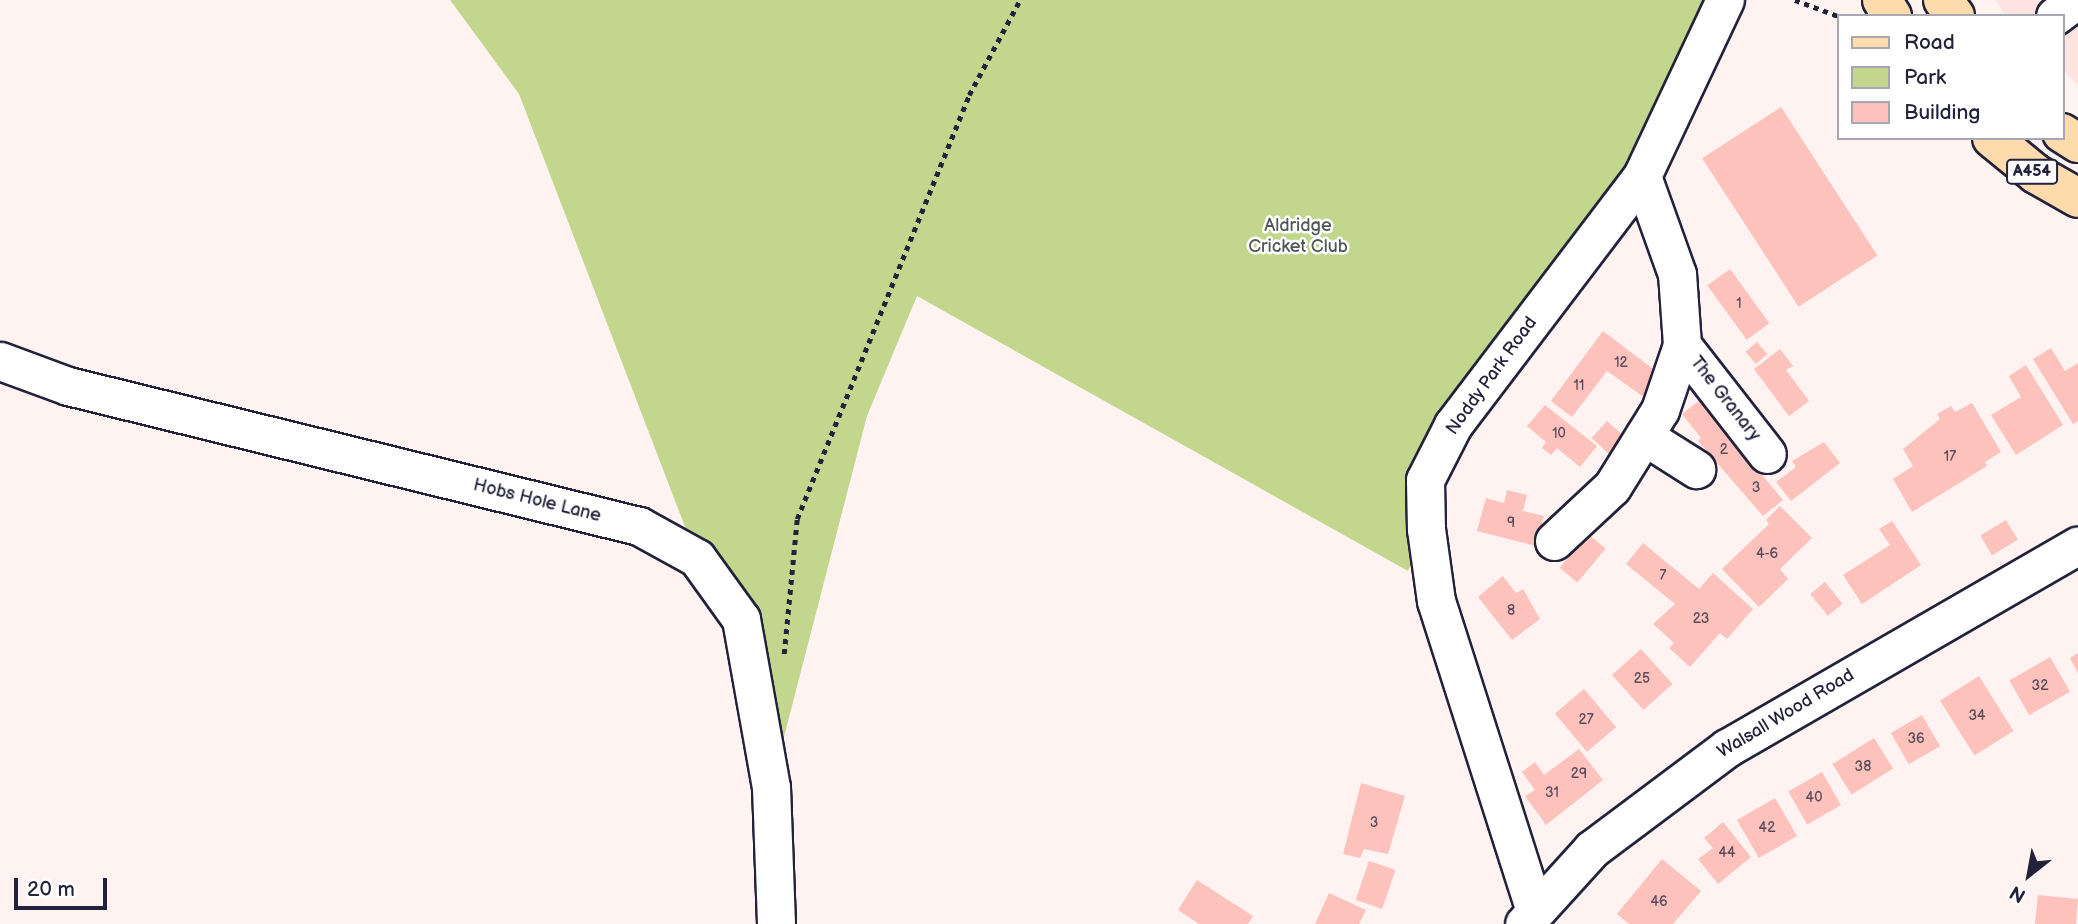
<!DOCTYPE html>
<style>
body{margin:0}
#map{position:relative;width:2078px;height:924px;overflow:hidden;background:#fff3f2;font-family:"Balsamiq Sans",sans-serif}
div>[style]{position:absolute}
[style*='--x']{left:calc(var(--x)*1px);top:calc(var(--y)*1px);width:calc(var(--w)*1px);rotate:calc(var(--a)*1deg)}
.built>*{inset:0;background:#ffe4e2}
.green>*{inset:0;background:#c2d78d}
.building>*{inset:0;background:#fec2bc;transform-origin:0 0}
.path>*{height:4.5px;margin-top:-2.25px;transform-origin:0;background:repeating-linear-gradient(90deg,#22223b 0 5px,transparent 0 10px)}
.roads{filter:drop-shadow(2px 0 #22223b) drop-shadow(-2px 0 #22223b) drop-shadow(0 2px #22223b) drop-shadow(0 -2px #22223b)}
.minor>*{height:37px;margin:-18.5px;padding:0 18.5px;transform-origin:18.5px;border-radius:18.5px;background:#fff}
.major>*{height:38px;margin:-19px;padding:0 19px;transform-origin:19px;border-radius:19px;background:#fedbac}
span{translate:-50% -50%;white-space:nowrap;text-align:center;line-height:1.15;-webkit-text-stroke:5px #fff;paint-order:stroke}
.number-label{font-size:14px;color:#594a5b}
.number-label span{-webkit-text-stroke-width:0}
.shield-label span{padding:2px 5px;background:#fff;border:2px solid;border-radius:5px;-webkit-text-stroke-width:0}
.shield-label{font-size:16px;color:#22223b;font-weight:700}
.park-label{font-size:18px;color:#525854}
.street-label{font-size:18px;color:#22223b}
.legend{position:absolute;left:1837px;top:14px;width:228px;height:126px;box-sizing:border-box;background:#fff;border:2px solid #a7a7b1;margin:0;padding:9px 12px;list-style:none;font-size:21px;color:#22223b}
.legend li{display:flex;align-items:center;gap:14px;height:35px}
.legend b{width:35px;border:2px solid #a7a7b1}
.north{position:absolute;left:1994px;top:840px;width:70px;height:70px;-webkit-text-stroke:5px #fff;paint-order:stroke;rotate:211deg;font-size:19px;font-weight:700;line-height:28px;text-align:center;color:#22223b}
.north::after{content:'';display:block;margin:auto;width:24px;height:32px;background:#22223b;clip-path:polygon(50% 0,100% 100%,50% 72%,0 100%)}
.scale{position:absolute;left:14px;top:878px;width:93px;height:32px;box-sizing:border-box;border:4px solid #22223b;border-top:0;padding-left:9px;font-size:21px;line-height:24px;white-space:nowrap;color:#22223b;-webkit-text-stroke:5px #fff;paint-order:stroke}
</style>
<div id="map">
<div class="built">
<div style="clip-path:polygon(1995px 0,2078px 0,2078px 85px,2062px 70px,2062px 16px,2006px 16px)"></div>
</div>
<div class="green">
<div style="clip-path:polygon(450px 0,1725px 0,1685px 83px,1453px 425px,1426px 529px,1408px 571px,917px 296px,867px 416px,771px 787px,741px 619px,697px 558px,519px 94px)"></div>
</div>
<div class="building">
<div style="left:1781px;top:107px;width:177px;height:94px;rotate:57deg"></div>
<div style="left:1730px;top:269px;width:67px;height:28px;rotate:54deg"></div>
<div style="clip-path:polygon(1603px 331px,1665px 378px,1648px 400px,1607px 371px,1572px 417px,1551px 401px)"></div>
<div style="left:1757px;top:342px;width:16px;height:15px;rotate:50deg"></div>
<div style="clip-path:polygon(2051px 348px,2065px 371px,2078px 363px,2078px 421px,2073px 424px,2033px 359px)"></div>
<div style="clip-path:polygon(1780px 349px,1793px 366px,1786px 370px,1809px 401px,1789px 416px,1754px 369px)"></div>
<div style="clip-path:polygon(2026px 365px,2063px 425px,2016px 455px,1991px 415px,2021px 397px,2009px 376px)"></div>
<div style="clip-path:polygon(1700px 400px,1783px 500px,1763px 516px,1698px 441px,1701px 438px,1682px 414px)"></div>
<div style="clip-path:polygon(1972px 403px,2001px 452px,1985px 462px,1987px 466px,1912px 512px,1893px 479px,1913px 466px,1903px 449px,1940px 419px,1937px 414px,1951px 406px,1955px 412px)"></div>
<div style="clip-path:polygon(1545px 405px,1597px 446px,1580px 467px,1557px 448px,1551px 455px,1542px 448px,1546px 442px,1527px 426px)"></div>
<div style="left:1607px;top:421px;width:24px;height:23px;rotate:42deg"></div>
<div style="clip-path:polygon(1824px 442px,1840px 463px,1791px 501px,1776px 482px,1796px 467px,1792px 461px)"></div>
<div style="clip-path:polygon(1507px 490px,1527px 495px,1523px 511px,1544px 516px,1536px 546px,1477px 531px,1486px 498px,1504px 503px)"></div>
<div style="clip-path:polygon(1780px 506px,1812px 538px,1780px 569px,1788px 579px,1759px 607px,1722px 569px,1769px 524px,1766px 520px)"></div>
<div style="left:2006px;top:520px;width:23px;height:30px;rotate:59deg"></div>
<div style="clip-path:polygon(1892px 521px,1921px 565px,1862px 604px,1843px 575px,1890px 545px,1879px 529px)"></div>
<div style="left:1588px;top:534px;width:23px;height:44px;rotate:40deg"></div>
<div style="clip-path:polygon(1643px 543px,1699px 589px,1713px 573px,1753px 609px,1727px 639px,1720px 633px,1690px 667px,1669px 648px,1674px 643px,1653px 624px,1675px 604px,1626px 564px)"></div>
<div style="clip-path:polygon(1503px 576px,1516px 593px,1523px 589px,1540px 619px,1512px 640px,1478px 597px)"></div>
<div style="left:1825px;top:582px;width:28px;height:19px;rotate:51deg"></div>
<div style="left:1641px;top:649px;width:47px;height:39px;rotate:48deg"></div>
<div style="clip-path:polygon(2078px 653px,2078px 673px,2070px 658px)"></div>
<div style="left:2050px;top:657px;width:40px;height:47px;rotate:60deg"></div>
<div style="left:1979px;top:676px;width:65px;height:46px;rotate:58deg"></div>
<div style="left:1584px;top:689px;width:50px;height:38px;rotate:50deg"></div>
<div style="left:1922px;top:715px;width:36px;height:36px;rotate:60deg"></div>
<div style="left:1874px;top:738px;width:36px;height:49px;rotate:58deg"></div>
<div style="clip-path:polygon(1579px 749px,1603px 780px,1546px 825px,1525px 796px,1535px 790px,1522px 772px,1535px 762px,1544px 775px)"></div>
<div style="left:1822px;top:772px;width:38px;height:39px;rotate:60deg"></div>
<div style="clip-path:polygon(1361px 783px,1405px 796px,1388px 854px,1364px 849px,1360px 858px,1343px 854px)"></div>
<div style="left:1775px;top:798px;width:44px;height:44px;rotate:60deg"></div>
<div style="clip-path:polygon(1723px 822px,1751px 857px,1718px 884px,1698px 859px,1713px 848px,1704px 838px)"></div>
<div style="clip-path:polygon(1662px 859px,1701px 891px,1673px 924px,1629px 924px,1617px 914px)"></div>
<div style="left:1369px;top:861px;width:28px;height:41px;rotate:19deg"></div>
<div style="clip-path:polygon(1197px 880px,1253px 916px,1248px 924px,1199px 924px,1178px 910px)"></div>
<div style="clip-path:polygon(1329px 893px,1366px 910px,1359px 924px,1315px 924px)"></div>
<div style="clip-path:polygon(2038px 895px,2078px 899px,2076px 924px,2035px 924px)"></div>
</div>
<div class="path">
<div style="--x:1795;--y:0;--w:46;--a:20.4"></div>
<div style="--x:784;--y:654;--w:136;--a:-84.5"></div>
<div style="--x:797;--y:519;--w:458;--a:-67.9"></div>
<div style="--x:969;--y:95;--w:108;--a:-61.8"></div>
</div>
<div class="roads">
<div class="minor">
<div style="--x:2055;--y:16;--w:26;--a:-37"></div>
<div style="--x:1682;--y:345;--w:138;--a:52.1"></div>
<div style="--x:0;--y:361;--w:72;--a:20.2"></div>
<div style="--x:68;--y:386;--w:588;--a:13.78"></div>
<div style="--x:639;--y:526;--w:66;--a:28.9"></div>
<div style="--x:697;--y:558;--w:75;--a:54.2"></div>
<div style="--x:741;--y:619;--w:171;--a:79.9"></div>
<div style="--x:771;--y:787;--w:137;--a:87.9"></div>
<div style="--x:1644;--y:436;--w:62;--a:32.4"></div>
<div style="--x:1554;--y:541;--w:79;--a:-43"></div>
<div style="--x:1612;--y:487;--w:91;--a:-58.1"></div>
<div style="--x:1660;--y:410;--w:69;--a:-71.3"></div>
<div style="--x:1682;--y:345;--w:71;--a:-94"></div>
<div style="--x:1677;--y:274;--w:104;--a:-109.7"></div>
<div style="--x:1535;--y:911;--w:325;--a:-107.7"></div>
<div style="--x:1436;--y:601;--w:73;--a:-97.9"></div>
<div style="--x:1426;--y:529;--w:49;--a:-91.2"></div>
<div style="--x:1425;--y:480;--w:62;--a:-63"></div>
<div style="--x:1453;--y:425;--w:313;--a:-52.8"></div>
<div style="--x:1642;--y:176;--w:195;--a:-64.8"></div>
<div style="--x:1524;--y:924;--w:101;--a:-47.8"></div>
<div style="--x:1592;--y:849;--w:169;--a:-36.8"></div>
<div style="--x:1727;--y:748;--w:405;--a:-30"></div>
</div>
<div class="major">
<div style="--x:1882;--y:0;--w:19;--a:58"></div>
<div style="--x:1943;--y:0;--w:20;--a:53"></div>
<div style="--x:2062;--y:133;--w:19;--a:32"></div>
<div style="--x:1992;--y:138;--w:57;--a:39.3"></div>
<div style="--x:2036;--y:174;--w:48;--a:29.7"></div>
</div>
</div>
<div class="number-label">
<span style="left:1739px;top:304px">1</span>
<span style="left:1621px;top:363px">12</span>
<span style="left:1579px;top:386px">11</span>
<span style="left:1559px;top:434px">10</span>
<span style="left:1724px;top:450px">2</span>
<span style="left:1950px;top:457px">17</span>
<span style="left:1756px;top:488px">3</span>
<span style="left:1511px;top:523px">9</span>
<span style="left:1767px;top:554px">4-6</span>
<span style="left:1663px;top:576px">7</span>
<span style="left:1511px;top:611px">8</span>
<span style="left:1701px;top:619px">23</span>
<span style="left:1642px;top:679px">25</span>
<span style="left:2040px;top:686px">32</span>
<span style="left:1977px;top:716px">34</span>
<span style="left:1586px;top:720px">27</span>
<span style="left:1916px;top:739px">36</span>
<span style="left:1863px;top:767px">38</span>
<span style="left:1579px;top:774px">29</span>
<span style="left:1552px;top:793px">31</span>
<span style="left:1814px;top:798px">40</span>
<span style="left:1374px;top:823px">3</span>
<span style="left:1767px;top:828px">42</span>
<span style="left:1727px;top:853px">44</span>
<span style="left:1659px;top:902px">46</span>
</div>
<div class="shield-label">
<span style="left:2032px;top:172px">A454</span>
</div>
<div class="park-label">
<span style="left:1298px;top:237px">Aldridge<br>Cricket Club</span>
</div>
<div class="street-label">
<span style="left:1492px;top:376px;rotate:-54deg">Noddy Park Road</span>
<span style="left:1725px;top:399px;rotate:52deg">The Granary</span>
<span style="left:537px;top:501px;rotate:14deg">Hobs Hole Lane</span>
<span style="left:1786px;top:714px;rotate:-31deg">Walsall Wood Road</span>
</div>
<ul class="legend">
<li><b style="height:9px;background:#fedbac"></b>Road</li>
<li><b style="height:19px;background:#c2d78d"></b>Park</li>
<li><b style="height:19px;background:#fec2bc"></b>Building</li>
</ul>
<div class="north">N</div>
<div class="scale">20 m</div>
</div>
